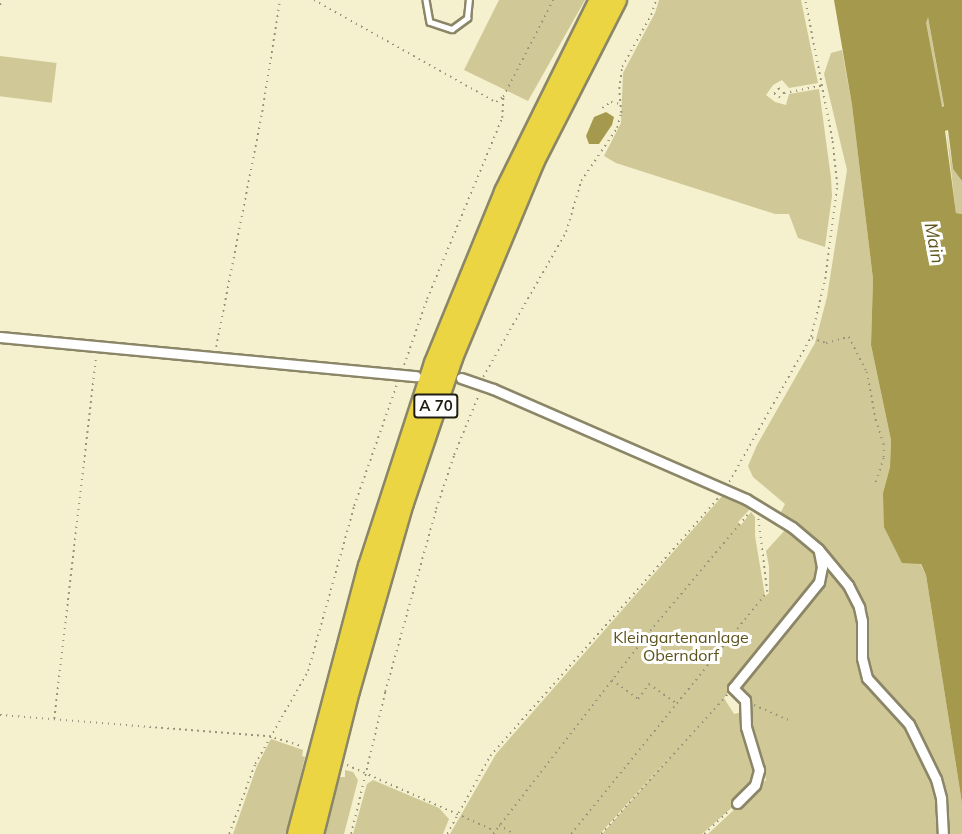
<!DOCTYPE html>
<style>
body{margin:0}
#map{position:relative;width:962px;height:834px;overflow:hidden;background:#f5f0cd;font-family:Mulish,sans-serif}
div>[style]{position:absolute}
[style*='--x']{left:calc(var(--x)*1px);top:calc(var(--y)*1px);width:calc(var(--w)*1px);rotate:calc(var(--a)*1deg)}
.green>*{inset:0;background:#d0c897;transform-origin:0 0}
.water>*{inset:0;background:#a5994e}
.path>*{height:1.5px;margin-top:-0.75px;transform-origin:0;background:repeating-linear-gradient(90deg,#96937a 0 1.5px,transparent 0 6px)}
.roads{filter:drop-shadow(2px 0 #8b8667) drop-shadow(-2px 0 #8b8667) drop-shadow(0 2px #8b8667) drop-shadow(0 -2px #8b8667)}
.service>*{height:4.5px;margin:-2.25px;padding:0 2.25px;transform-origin:2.25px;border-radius:2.25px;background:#fff}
.minor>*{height:9px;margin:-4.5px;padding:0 4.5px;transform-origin:4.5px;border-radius:4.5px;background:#fff}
.motorway>*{height:18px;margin:-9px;padding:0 9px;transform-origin:9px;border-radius:9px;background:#ebd542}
span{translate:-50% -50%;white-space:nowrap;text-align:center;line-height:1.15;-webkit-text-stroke:6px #fff;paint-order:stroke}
.shield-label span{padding:2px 4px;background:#fff;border:2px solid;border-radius:4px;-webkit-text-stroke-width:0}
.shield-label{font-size:15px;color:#201e12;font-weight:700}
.park-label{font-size:16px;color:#5c531b}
.water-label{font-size:18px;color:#5e551d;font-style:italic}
</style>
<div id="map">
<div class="green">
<div style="clip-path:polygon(499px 0,585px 0,528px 101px,464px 70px)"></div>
<div style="clip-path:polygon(659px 0,801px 0,818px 83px,789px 88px,782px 80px,773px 85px,766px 95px,775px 102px,786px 105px,789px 94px,819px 89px,831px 178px,832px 196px,825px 247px,798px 238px,789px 214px,775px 214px,616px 163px,604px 156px,621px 123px,623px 73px,655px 13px)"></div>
<div style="left:928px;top:17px;width:90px;height:6px;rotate:80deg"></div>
<div style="clip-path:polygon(842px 50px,852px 105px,873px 279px,871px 345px,891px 440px,890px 467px,883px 493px,926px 575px,962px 803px,962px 834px,944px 834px,942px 798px,915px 732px,867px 678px,854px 597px,780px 514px,785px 504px,753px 477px,748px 466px,757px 445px,815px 343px,827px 297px,847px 170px,824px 74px,831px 53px)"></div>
<div style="left:0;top:56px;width:57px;height:40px;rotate:7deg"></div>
<div style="clip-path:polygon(946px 128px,953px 169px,962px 181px,962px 214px,956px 213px)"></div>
<div style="clip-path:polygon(724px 494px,748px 506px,750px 509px,738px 522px,741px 525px,751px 512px,755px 517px,755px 536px,765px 596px,769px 593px,769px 566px,766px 551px,786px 529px,790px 528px,817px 550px,819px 566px,815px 580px,724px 698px,734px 714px,747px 711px,758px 779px,737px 803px,702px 834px,602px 834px,673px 753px,600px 834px,450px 834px,496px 754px)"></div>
<div style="clip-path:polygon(833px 568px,857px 606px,863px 670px,908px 726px,935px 780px,942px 834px,708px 834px,766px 780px,752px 728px,751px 706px,743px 688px,744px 680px,806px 607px,819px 588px,826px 569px)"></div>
<div style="clip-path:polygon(271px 739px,303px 750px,302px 756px,305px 757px,287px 834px,233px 834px,257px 766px)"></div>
<div style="clip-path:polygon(345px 770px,353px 772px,358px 780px,344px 834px,324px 834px,339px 777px,345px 777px)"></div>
<div style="clip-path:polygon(373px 780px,439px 808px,449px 819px,443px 834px,353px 834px,367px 784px)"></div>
</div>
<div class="water">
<div style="clip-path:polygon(evenodd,834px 0,962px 0,962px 181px,953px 169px,948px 130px,945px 131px,956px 213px,962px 214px,962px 803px,926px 575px,921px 564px,902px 563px,884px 527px,883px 493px,890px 467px,891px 440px,871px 345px,873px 279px,852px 105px,834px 0,928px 17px,944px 106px,942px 107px,926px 23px,928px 17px)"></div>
<div style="clip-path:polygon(606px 112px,614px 117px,612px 125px,599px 144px,589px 144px,586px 136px,594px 117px)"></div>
</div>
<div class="path">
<div style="--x:314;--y:0;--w:209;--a:29.3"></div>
<div style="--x:496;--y:102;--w:9;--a:-36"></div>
<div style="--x:503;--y:97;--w:109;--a:-62.7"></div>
<div style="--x:0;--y:5;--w:5;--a:-68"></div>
<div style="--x:784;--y:93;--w:6;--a:129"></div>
<div style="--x:780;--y:98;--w:7;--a:-146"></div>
<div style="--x:774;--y:94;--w:8;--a:-50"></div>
<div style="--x:779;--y:88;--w:7;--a:45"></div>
<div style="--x:784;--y:93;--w:38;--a:-11"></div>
<div style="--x:602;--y:108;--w:11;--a:-34"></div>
<div style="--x:611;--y:102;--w:9;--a:13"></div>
<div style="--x:812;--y:338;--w:15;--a:20"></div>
<div style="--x:826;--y:343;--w:24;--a:-15"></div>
<div style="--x:849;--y:337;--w:39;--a:63"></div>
<div style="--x:867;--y:372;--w:49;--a:79.4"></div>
<div style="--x:876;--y:420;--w:25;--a:72"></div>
<div style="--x:884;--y:444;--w:14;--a:90"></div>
<div style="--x:884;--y:458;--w:29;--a:108"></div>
<div style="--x:216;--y:347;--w:239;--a:-78.9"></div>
<div style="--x:262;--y:112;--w:113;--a:-80.9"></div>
<div style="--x:404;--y:365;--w:70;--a:-70.8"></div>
<div style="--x:427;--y:299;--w:196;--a:-67.5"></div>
<div style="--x:502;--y:118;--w:21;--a:-87"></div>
<div style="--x:483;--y:377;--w:167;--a:-60.2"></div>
<div style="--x:566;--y:232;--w:53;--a:-73.6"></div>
<div style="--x:581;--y:181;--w:64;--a:-55.8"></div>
<div style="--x:617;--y:128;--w:16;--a:-75"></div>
<div style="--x:621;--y:113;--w:24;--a:-95"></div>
<div style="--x:619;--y:89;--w:22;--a:-82"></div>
<div style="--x:622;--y:67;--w:60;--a:-60.9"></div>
<div style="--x:651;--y:15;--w:16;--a:-72"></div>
<div style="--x:729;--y:482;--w:167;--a:-60.5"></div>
<div style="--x:811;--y:337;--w:60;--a:-76.4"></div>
<div style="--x:825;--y:279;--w:95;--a:-82.7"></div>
<div style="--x:837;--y:185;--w:46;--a:-96.2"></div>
<div style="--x:832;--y:139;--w:142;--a:-101"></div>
<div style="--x:612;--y:680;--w:32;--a:36"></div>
<div style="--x:638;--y:699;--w:19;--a:-54"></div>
<div style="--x:649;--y:684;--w:32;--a:35"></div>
<div style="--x:754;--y:705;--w:40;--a:23.4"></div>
<div style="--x:0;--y:715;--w:270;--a:4.5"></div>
<div style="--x:269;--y:736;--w:34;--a:17"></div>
<div style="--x:54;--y:719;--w:366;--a:-83.4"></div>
<div style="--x:347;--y:765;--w:162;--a:24"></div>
<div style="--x:499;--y:825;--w:17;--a:31"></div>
<div style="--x:229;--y:834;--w:75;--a:-69.6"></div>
<div style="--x:255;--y:764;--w:107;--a:-60.3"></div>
<div style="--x:308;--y:671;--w:171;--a:-74.4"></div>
<div style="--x:354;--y:506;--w:129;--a:-70.6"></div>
<div style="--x:351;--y:834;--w:146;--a:-76.5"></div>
<div style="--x:385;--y:692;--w:190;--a:-74.4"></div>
<div style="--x:436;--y:509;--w:57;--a:-71.6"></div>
<div style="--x:454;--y:455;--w:66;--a:-67.7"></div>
<div style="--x:447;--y:834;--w:89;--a:-61.1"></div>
<div style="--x:490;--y:756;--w:344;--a:-48.5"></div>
<div style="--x:493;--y:834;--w:257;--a:-52.3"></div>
<div style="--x:650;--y:631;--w:155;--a:-50"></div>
<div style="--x:571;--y:834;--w:311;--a:-51"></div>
<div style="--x:767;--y:592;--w:75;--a:-96.9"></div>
<div style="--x:601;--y:834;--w:188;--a:-47.8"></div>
<div style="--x:704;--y:834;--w:35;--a:-43"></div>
</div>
<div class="roads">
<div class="service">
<div style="--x:426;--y:0;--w:22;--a:80"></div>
<div style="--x:430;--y:22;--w:23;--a:18"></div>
<div style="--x:452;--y:29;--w:19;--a:-36"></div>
<div style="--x:467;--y:18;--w:18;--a:-84"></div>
</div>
<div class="minor">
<div style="--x:0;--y:337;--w:418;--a:5.4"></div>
<div style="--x:461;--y:378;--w:34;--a:19"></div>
<div style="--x:493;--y:389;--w:276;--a:23.5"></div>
<div style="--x:746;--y:499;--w:54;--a:31.3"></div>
<div style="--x:792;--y:527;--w:34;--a:40"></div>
<div style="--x:818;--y:549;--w:47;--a:50.2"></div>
<div style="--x:848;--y:585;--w:25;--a:63"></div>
<div style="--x:859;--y:607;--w:14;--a:78"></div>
<div style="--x:862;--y:621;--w:37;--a:90"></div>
<div style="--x:862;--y:658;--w:21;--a:76"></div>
<div style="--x:867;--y:678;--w:62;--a:47.6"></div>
<div style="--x:909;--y:724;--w:61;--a:63.9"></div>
<div style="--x:936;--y:779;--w:20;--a:75"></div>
<div style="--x:941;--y:798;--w:36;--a:87"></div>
<div style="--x:737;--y:803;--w:25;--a:-45"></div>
<div style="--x:755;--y:785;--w:16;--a:-75"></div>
<div style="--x:759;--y:770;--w:45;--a:-106.8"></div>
<div style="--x:746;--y:727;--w:27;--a:-92"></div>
<div style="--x:745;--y:700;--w:17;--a:-135"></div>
<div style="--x:733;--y:688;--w:136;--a:-50.9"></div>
<div style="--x:819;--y:582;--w:15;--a:-79"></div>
<div style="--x:822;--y:567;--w:16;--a:-101"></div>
</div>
<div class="motorway">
<div style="--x:297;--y:834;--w:277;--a:-75.2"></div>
<div style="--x:368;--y:566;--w:213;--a:-72"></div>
<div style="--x:434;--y:363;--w:185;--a:-67.7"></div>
<div style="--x:504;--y:192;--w:214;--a:-63.7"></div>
<div style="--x:314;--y:834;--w:147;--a:-75.9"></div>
<div style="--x:350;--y:691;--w:196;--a:-74"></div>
<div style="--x:404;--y:503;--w:153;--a:-71.3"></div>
<div style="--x:453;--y:358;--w:213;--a:-67.4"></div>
<div style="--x:535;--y:161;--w:181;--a:-63"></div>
</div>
</div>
<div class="shield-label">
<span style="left:436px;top:406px">A 70</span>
</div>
<div class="park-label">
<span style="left:681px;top:646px">Kleingartenanlage<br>Oberndorf</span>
</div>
<div class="water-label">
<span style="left:934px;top:243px;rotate:79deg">Main</span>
</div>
</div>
